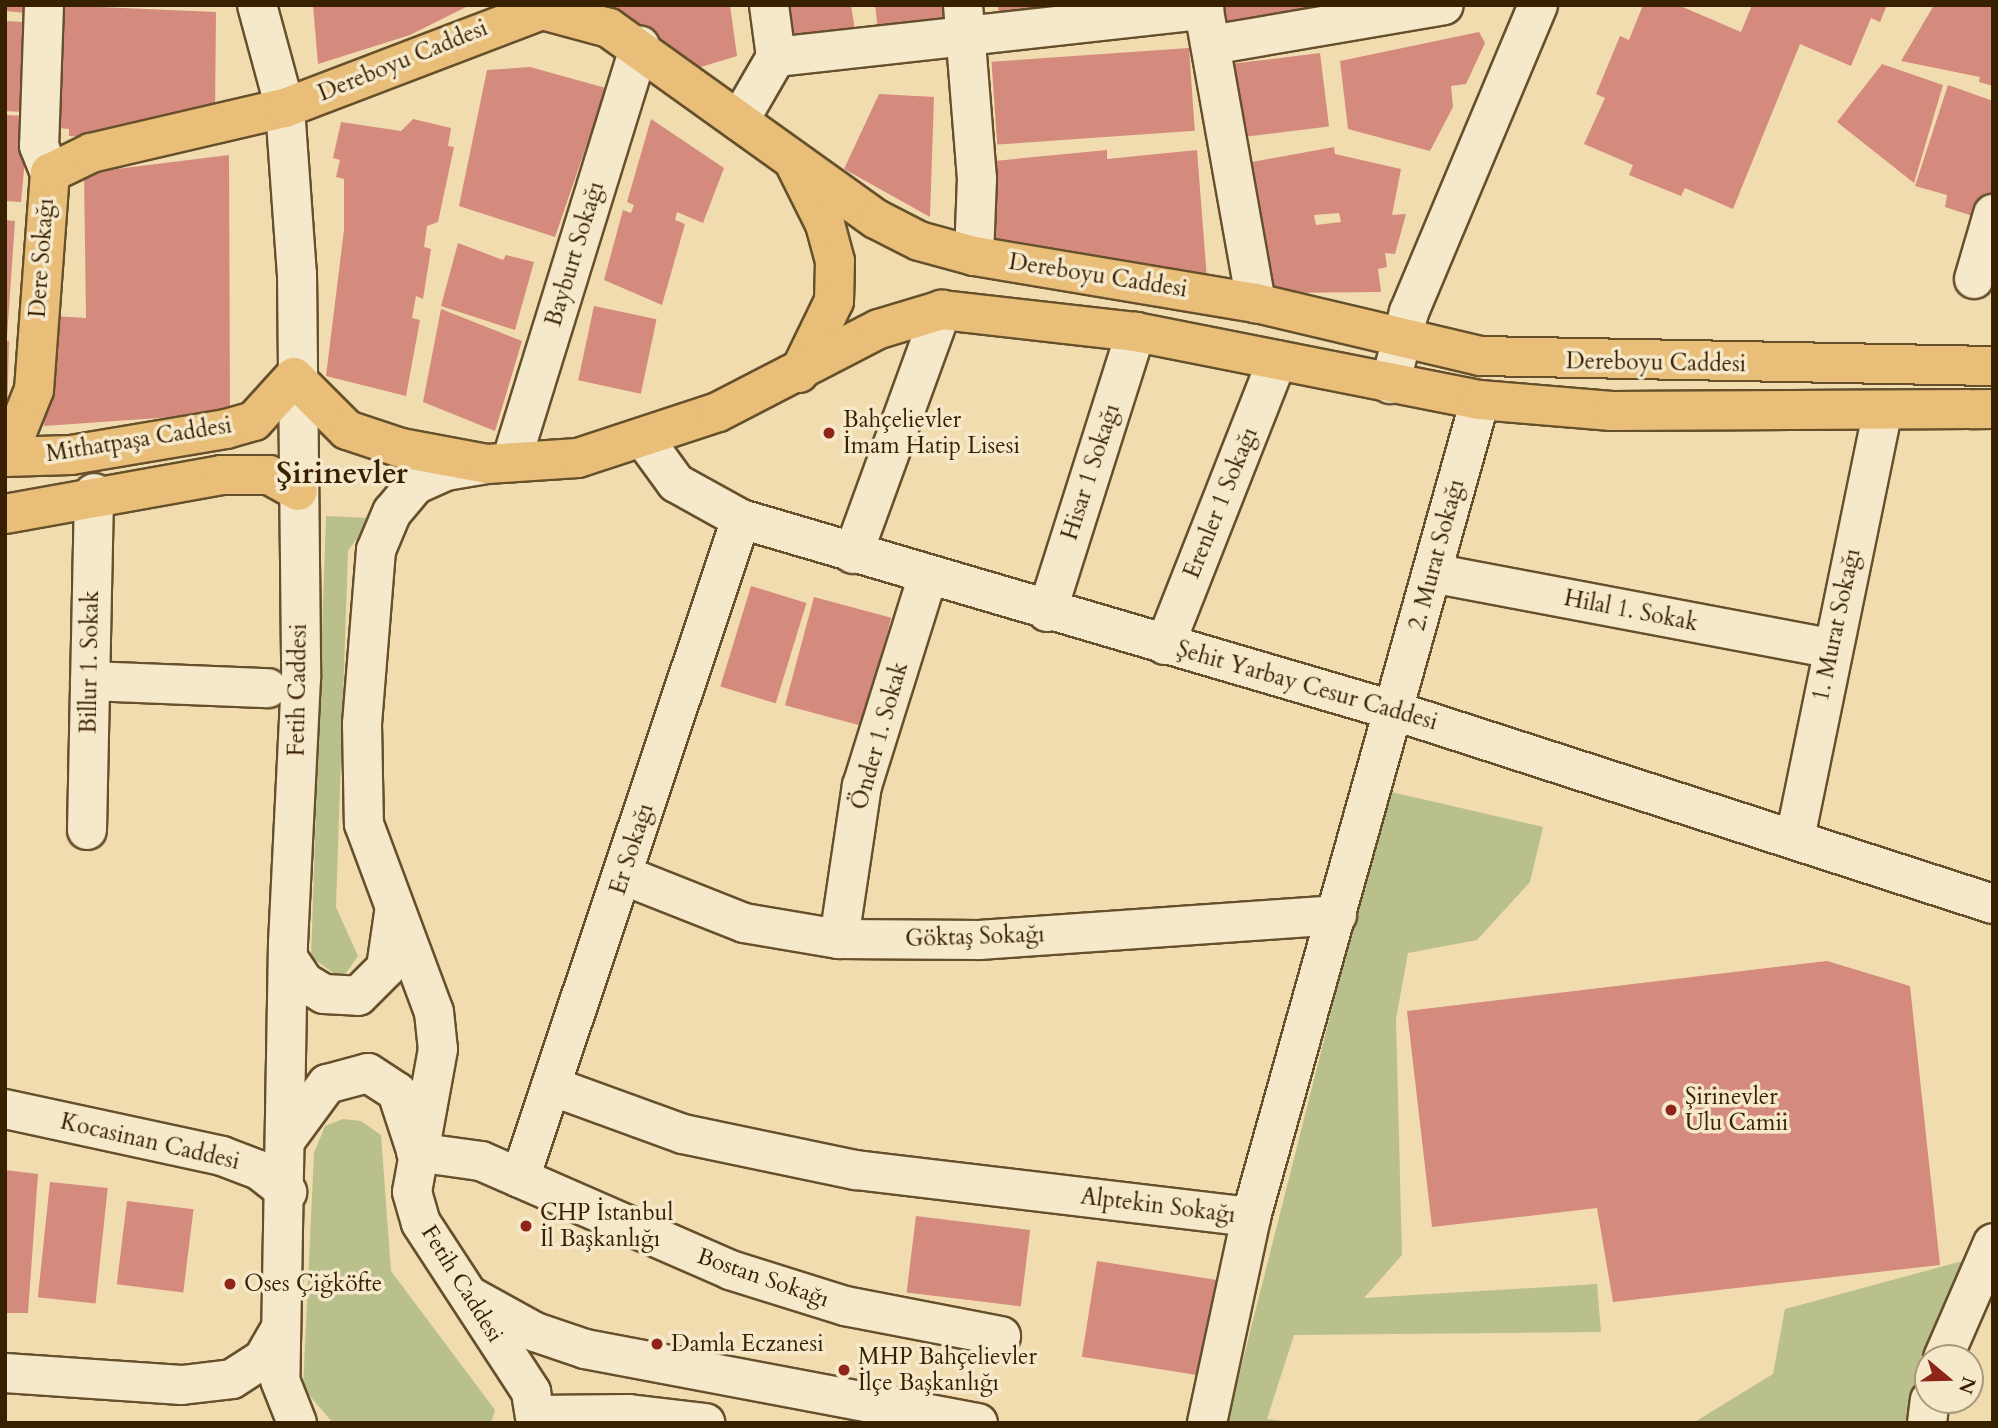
<!DOCTYPE html>
<meta charset="utf-8">
<style>
body{margin:0}
#map{position:relative;width:1998px;height:1428px;overflow:hidden;background:#f1dcaf;font-family:Cardo,serif}
div>[style]{position:absolute}
[style*='--x']{left:calc(var(--x)*1px);top:calc(var(--y)*1px);width:calc(var(--w)*1px);rotate:calc(var(--a)*1deg)}
.green>*{inset:0;background:#b9c08c}
.building>*{inset:0;background:#d58a7e;transform-origin:0 0}
.roads{filter:drop-shadow(2px 0 #66502c) drop-shadow(-2px 0 #66502c) drop-shadow(0 2px #66502c) drop-shadow(0 -2px #66502c)}
.street>*{height:38px;margin:-19px;padding:0 19px;transform-origin:19px;border-radius:19px;background:#f6e8cb}
.secondary>*{height:38px;margin:-19px;padding:0 19px;transform-origin:19px;border-radius:19px;background:#f6e8cb}
.primary>*{height:38px;margin:-19px;padding:0 19px;transform-origin:19px;border-radius:19px;background:#e8be78}
.dots>*{width:19px;height:19px;translate:-50% -50%;box-sizing:border-box;border:4px solid #f6e8cb;border-radius:50%}
span{translate:-50% -50%;white-space:nowrap;text-align:center;line-height:1.15;-webkit-text-stroke:7px #f6e8cb;paint-order:stroke}
.street-label{font-size:23px;color:#382100}
.poi-label{font-size:23px;color:#382100}
.left{translate:0 -50%;text-align:left}
.district-label{font-size:30px;color:#382100;font-weight:700}
.frame{position:absolute;inset:0;border:7px solid #382100;pointer-events:none}
.north{position:absolute;left:1914px;top:1344px;width:70px;height:70px;box-sizing:border-box;background:#f6e8cb;border:2px solid #aa987a;border-radius:50%;rotate:109deg;font-size:19px;font-weight:700;line-height:28px;text-align:center;color:#382100}
.north::after{content:'';display:block;margin:auto;width:24px;height:32px;background:#8f2418;clip-path:polygon(50% 0,100% 100%,50% 72%,0 100%)}
</style>
<div id="map">
<div class="green">
<div style="clip-path:polygon(326px 516px,371px 518px,348px 551px,336px 907px,358px 956px,342px 979px,311px 957px)"></div>
<div style="clip-path:polygon(1387px 791px,1543px 827px,1530px 882px,1477px 940px,1408px 953px,1396px 1019px,1402px 1255px,1364px 1298px,1597px 1284px,1601px 1332px,1294px 1335px,1267px 1419px,1300px 1423px,1227px 1423px)"></div>
<div style="clip-path:polygon(343px 1119px,361px 1121px,381px 1135px,391px 1271px,495px 1410px,491px 1423px,333px 1423px,303px 1388px,314px 1153px,325px 1126px)"></div>
<div style="clip-path:polygon(1970px 1259px,1928px 1358px,1920px 1423px,1693px 1423px,1773px 1374px,1785px 1309px)"></div>
</div>
<div class="building">
<div style="clip-path:polygon(5px 5px,37px 5px,37px 14px,5px 11px)"></div>
<div style="clip-path:polygon(53px 5px,216px 12px,215px 113px,120px 139px,69px 136px,69px 129px,49px 127px)"></div>
<div style="clip-path:polygon(313px 5px,468px 5px,468px 6px,410px 35px,318px 64px)"></div>
<div style="clip-path:polygon(588px 5px,730px 5px,737px 56px,681px 73px)"></div>
<div style="clip-path:polygon(784px 5px,851px 5px,855px 30px,790px 40px)"></div>
<div style="clip-path:polygon(875px 5px,956px 5px,958px 20px,878px 30px)"></div>
<div style="clip-path:polygon(998px 5px,1101px 5px,999px 18px)"></div>
<div style="clip-path:polygon(1223px 5px,1407px 5px,1227px 36px)"></div>
<div style="clip-path:polygon(1643px 5px,1678px 5px,1741px 32px,1752px 5px,1887px 5px,1880px 22px,1871px 18px,1851px 66px,1800px 44px,1733px 209px,1685px 188px,1681px 196px,1629px 175px,1633px 165px,1584px 144px,1605px 98px,1596px 94px,1620px 36px,1629px 40px)"></div>
<div style="clip-path:polygon(1934px 5px,1993px 5px,1993px 86px,1979px 82px,1980px 77px,1901px 61px)"></div>
<div style="left:5px;top:21px;width:19px;height:90px;rotate:3deg"></div>
<div style="clip-path:polygon(1479px 32px,1485px 43px,1466px 84px,1451px 86px,1453px 107px,1430px 151px,1348px 129px,1340px 61px)"></div>
<div style="left:1189px;top:48px;width:83px;height:198px;rotate:86deg"></div>
<div style="left:1320px;top:53px;width:74px;height:93px;rotate:83deg"></div>
<div style="clip-path:polygon(1882px 64px,1943px 85px,1914px 183px,1837px 122px)"></div>
<div style="clip-path:polygon(530px 67px,606px 88px,555px 237px,459px 206px,487px 70px)"></div>
<div style="clip-path:polygon(1948px 85px,1993px 101px,1993px 197px,1985px 220px,1945px 207px,1947px 195px,1915px 186px)"></div>
<div style="clip-path:polygon(879px 94px,934px 97px,930px 217px,844px 169px)"></div>
<div style="clip-path:polygon(5px 115px,29px 116px,21px 202px,5px 201px)"></div>
<div style="clip-path:polygon(413px 119px,451px 128px,448px 146px,454px 147px,438px 222px,427px 226px,424px 247px,431px 249px,423px 299px,416px 296px,412px 318px,420px 320px,406px 396px,326px 376px,344px 230px,344px 179px,336px 177px,340px 160px,333px 158px,341px 122px,401px 131px)"></div>
<div style="clip-path:polygon(651px 119px,724px 168px,703px 223px,677px 212px,675px 220px,685px 224px,662px 305px,604px 280px,623px 210px,631px 213px,634px 205px,627px 202px)"></div>
<div style="clip-path:polygon(evenodd,1334px 147px,1335px 154px,1401px 169px,1392px 215px,1406px 214px,1395px 254px,1385px 253px,1387px 267px,1378px 269px,1381px 292px,1271px 293px,1252px 162px,1334px 147px,1339px 213px,1341px 222px,1316px 225px,1314px 215px,1339px 213px)"></div>
<div style="clip-path:polygon(1107px 150px,1107px 159px,1197px 150px,1207px 279px,986px 251px,994px 161px)"></div>
<div style="clip-path:polygon(229px 155px,230px 413px,44px 426px,47px 390px,54px 390px,55px 381px,48px 381px,54px 316px,86px 318px,84px 173px)"></div>
<div style="clip-path:polygon(5px 220px,15px 221px,7px 338px,5px 338px)"></div>
<div style="clip-path:polygon(458px 243px,503px 260px,506px 255px,534px 262px,515px 330px,441px 306px)"></div>
<div style="left:594px;top:306px;width:64px;height:76px;rotate:12deg"></div>
<div style="clip-path:polygon(441px 309px,522px 341px,495px 431px,423px 402px)"></div>
<div style="clip-path:polygon(5px 340px,9px 341px,7px 422px,5px 422px)"></div>
<div style="left:751px;top:586px;width:58px;height:105px;rotate:17deg"></div>
<div style="left:814px;top:597px;width:80px;height:112px;rotate:15deg"></div>
<div style="clip-path:polygon(1827px 961px,1910px 986px,1940px 1265px,1613px 1302px,1597px 1208px,1432px 1227px,1407px 1011px)"></div>
<div style="clip-path:polygon(5px 1170px,38px 1174px,28px 1313px,5px 1313px)"></div>
<div style="left:50px;top:1182px;width:58px;height:116px;rotate:6deg"></div>
<div style="left:127px;top:1201px;width:67px;height:84px;rotate:7deg"></div>
<div style="left:916px;top:1216px;width:115px;height:77px;rotate:7deg"></div>
<div style="left:1097px;top:1261px;width:126px;height:97px;rotate:9deg"></div>
</div>
<div class="roads">
<div class="street">
<div style="--x:44;--y:5;--w:141;--a:92"></div>
<div style="--x:39;--y:146;--w:29;--a:68"></div>
<div style="--x:963;--y:5;--w:174;--a:85.4"></div>
<div style="--x:977;--y:178;--w:78;--a:92.2"></div>
<div style="--x:1203;--y:5;--w:303;--a:79.9"></div>
<div style="--x:1211;--y:45;--w:236;--a:-9.7"></div>
<div style="--x:776;--y:57;--w:431;--a:-6.3"></div>
<div style="--x:739;--y:121;--w:74;--a:-60"></div>
<div style="--x:776;--y:57;--w:52;--a:-97.7"></div>
<div style="--x:1974;--y:279;--w:68;--a:-73.7"></div>
<div style="--x:1390;--y:384;--w:74;--a:-75.2"></div>
<div style="--x:1409;--y:312;--w:333;--a:-67.2"></div>
<div style="--x:644;--y:439;--w:54;--a:54"></div>
<div style="--x:676;--y:483;--w:74;--a:29"></div>
<div style="--x:741;--y:519;--w:682;--a:16.36"></div>
<div style="--x:1395;--y:711;--w:628;--a:17.89"></div>
<div style="--x:511;--y:462;--w:436;--a:-72.8"></div>
<div style="--x:853;--y:554;--w:260;--a:-70"></div>
<div style="--x:1432;--y:573;--w:405;--a:10.7"></div>
<div style="--x:1047;--y:612;--w:294;--a:-72.4"></div>
<div style="--x:1165;--y:645;--w:306;--a:-68.5"></div>
<div style="--x:90;--y:681;--w:178;--a:2.3"></div>
<div style="--x:87;--y:830;--w:337;--a:-88.8"></div>
<div style="--x:1795;--y:838;--w:434;--a:-78.4"></div>
<div style="--x:623;--y:875;--w:130;--a:21.6"></div>
<div style="--x:744;--y:923;--w:96;--a:9.6"></div>
<div style="--x:839;--y:939;--w:141;--a:0.4"></div>
<div style="--x:980;--y:940;--w:358;--a:-4"></div>
<div style="--x:839;--y:939;--w:155;--a:-81.5"></div>
<div style="--x:862;--y:786;--w:218;--a:-72.6"></div>
<div style="--x:551;--y:1086;--w:140;--a:20"></div>
<div style="--x:683;--y:1134;--w:177;--a:11.8"></div>
<div style="--x:856;--y:1170;--w:398;--a:6.8"></div>
<div style="--x:1251;--y:1217;--w:848;--a:-74.34"></div>
<div style="--x:5;--y:1109;--w:222;--a:12.2"></div>
<div style="--x:222;--y:1156;--w:40;--a:21"></div>
<div style="--x:259;--y:1170;--w:36;--a:38"></div>
<div style="--x:416;--y:1152;--w:66;--a:7.9"></div>
<div style="--x:481;--y:1161;--w:272;--a:23.6"></div>
<div style="--x:730;--y:1270;--w:121;--a:17.4"></div>
<div style="--x:845;--y:1306;--w:159;--a:10.9"></div>
<div style="--x:520;--y:1178;--w:695;--a:-71.46"></div>
<div style="--x:1943;--y:1358;--w:125;--a:-66.5"></div>
<div style="--x:1207;--y:1423;--w:211;--a:-77.9"></div>
<div style="--x:1927;--y:1423;--w:23;--a:-83"></div>
</div>
<div class="secondary">
<div style="--x:257;--y:5;--w:107;--a:74.8"></div>
<div style="--x:285;--y:108;--w:166;--a:85.9"></div>
<div style="--x:297;--y:274;--w:404;--a:89.4"></div>
<div style="--x:301;--y:678;--w:265;--a:92.8"></div>
<div style="--x:288;--y:943;--w:437;--a:91"></div>
<div style="--x:280;--y:1380;--w:46;--a:68.4"></div>
<div style="--x:487;--y:464;--w:42;--a:170.3"></div>
<div style="--x:446;--y:471;--w:34;--a:156"></div>
<div style="--x:415;--y:485;--w:35;--a:130"></div>
<div style="--x:392;--y:512;--w:41;--a:112.8"></div>
<div style="--x:376;--y:550;--w:175;--a:94.6"></div>
<div style="--x:362;--y:724;--w:100;--a:88.9"></div>
<div style="--x:364;--y:824;--w:201;--a:69.6"></div>
<div style="--x:434;--y:1012;--w:37;--a:84"></div>
<div style="--x:438;--y:1049;--w:145;--a:100.3"></div>
<div style="--x:412;--y:1192;--w:32;--a:74"></div>
<div style="--x:421;--y:1223;--w:202;--a:56.9"></div>
<div style="--x:531;--y:1392;--w:31;--a:81"></div>
<div style="--x:288;--y:958;--w:29;--a:56"></div>
<div style="--x:304;--y:982;--w:23;--a:31"></div>
<div style="--x:324;--y:994;--w:34;--a:3"></div>
<div style="--x:358;--y:996;--w:40;--a:-45"></div>
<div style="--x:386;--y:968;--w:56;--a:-81.7"></div>
<div style="--x:288;--y:1137;--w:66;--a:-53.7"></div>
<div style="--x:327;--y:1084;--w:42;--a:-15"></div>
<div style="--x:368;--y:1073;--w:35;--a:33"></div>
<div style="--x:397;--y:1092;--w:61;--a:71.9"></div>
<div style="--x:470;--y:1296;--w:74;--a:29"></div>
<div style="--x:535;--y:1332;--w:53;--a:18.8"></div>
<div style="--x:585;--y:1349;--w:400;--a:10.7"></div>
<div style="--x:5;--y:1373;--w:177;--a:3.9"></div>
<div style="--x:182;--y:1385;--w:50;--a:-6.8"></div>
<div style="--x:232;--y:1379;--w:37;--a:-33"></div>
<div style="--x:263;--y:1359;--w:36;--a:-60"></div>
<div style="--x:537;--y:1415;--w:92;--a:-0.6"></div>
<div style="--x:629;--y:1414;--w:77;--a:6.8"></div>
</div>
<div class="primary">
<div style="--x:796;--y:166;--w:65;--a:63.4"></div>
<div style="--x:825;--y:224;--w:38;--a:75"></div>
<div style="--x:835;--y:261;--w:40;--a:91.4"></div>
<div style="--x:834;--y:301;--w:80;--a:115.9"></div>
<div style="--x:5;--y:457;--w:66;--a:-1.7"></div>
<div style="--x:71;--y:455;--w:157;--a:-9.5"></div>
<div style="--x:226;--y:429;--w:29;--a:-16"></div>
<div style="--x:254;--y:421;--w:59;--a:-47.7"></div>
<div style="--x:294;--y:377;--w:75;--a:45"></div>
<div style="--x:347;--y:430;--w:57;--a:18.4"></div>
<div style="--x:401;--y:448;--w:87;--a:10.5"></div>
<div style="--x:487;--y:464;--w:91;--a:-3.8"></div>
<div style="--x:578;--y:458;--w:147;--a:-18.2"></div>
<div style="--x:718;--y:412;--w:181;--a:-27.3"></div>
<div style="--x:879;--y:329;--w:66;--a:-16.8"></div>
<div style="--x:942;--y:310;--w:195;--a:6.5"></div>
<div style="--x:1136;--y:332;--w:351;--a:11.2"></div>
<div style="--x:1480;--y:400;--w:132;--a:4.8"></div>
<div style="--x:1612;--y:411;--w:381;--a:-0.3"></div>
<div style="--x:7;--y:457;--w:72;--a:-68.1"></div>
<div style="--x:34;--y:390;--w:218;--a:-85.8"></div>
<div style="--x:50;--y:173;--w:46;--a:-26"></div>
<div style="--x:91;--y:153;--w:199;--a:-13.1"></div>
<div style="--x:285;--y:108;--w:275;--a:-20.9"></div>
<div style="--x:542;--y:10;--w:69;--a:15"></div>
<div style="--x:609;--y:28;--w:328;--a:35.6"></div>
<div style="--x:876;--y:219;--w:48;--a:27.1"></div>
<div style="--x:919;--y:241;--w:57;--a:15.3"></div>
<div style="--x:974;--y:256;--w:286;--a:9.5"></div>
<div style="--x:1256;--y:303;--w:230;--a:13.3"></div>
<div style="--x:1480;--y:356;--w:513;--a:1.12"></div>
<div style="--x:5;--y:514;--w:219;--a:-10.2"></div>
<div style="--x:221;--y:475;--w:48;--a:0"></div>
<div style="--x:269;--y:475;--w:33;--a:29"></div>
</div>
</div>
<div class="dots">
<div style="left:829px;top:433px;background:#8f2418"></div>
<div style="left:1671px;top:1110px;background:#8f2418"></div>
<div style="left:526px;top:1226px;background:#8f2418"></div>
<div style="left:230px;top:1284px;background:#8f2418"></div>
<div style="left:657px;top:1344px;background:#8f2418"></div>
<div style="left:844px;top:1370px;background:#8f2418"></div>
</div>
<div class="street-label">
<span style="left:403px;top:61px;rotate:-22deg">Dereboyu Caddesi</span>
<span style="left:575px;top:254px;rotate:-73deg">Bayburt Sokağı</span>
<span style="left:42px;top:258px;rotate:-86deg">Dere Sokağı</span>
<span style="left:1098px;top:276px;rotate:9deg">Dereboyu Caddesi</span>
<span style="left:1656px;top:363px;rotate:1deg">Dereboyu Caddesi</span>
<span style="left:139px;top:440px;rotate:-9deg">Mithatpaşa Caddesi</span>
<span style="left:1091px;top:472px;rotate:-72deg">Hisar 1 Sokağı</span>
<span style="left:1221px;top:503px;rotate:-68deg">Erenler 1 Sokağı</span>
<span style="left:1437px;top:555px;rotate:-75deg">2. Murat Sokağı</span>
<span style="left:1631px;top:611px;rotate:11deg">Hilal 1. Sokak</span>
<span style="left:1837px;top:625px;rotate:-78deg">1. Murat Sokağı</span>
<span style="left:90px;top:662px;rotate:-89deg">Billur 1. Sokak</span>
<span style="left:1307px;top:686px;rotate:16deg">Şehit Yarbay Cesur Caddesi</span>
<span style="left:298px;top:690px;rotate:-89deg">Fetih Caddesi</span>
<span style="left:880px;top:736px;rotate:-74deg">Önder 1. Sokak</span>
<span style="left:632px;top:849px;rotate:-72deg">Er Sokağı</span>
<span style="left:975px;top:937px;rotate:-2deg">Göktaş Sokağı</span>
<span style="left:150px;top:1142px;rotate:13deg">Kocasinan Caddesi</span>
<span style="left:1158px;top:1206px;rotate:7deg">Alptekin Sokağı</span>
<span style="left:763px;top:1278px;rotate:19deg">Bostan Sokağı</span>
<span style="left:462px;top:1284px;rotate:58deg">Fetih Caddesi</span>
</div>
<div class="poi-label">
<span class="left" style="left:843px;top:433px">Bahçelievler<br>İmam Hatip Lisesi</span>
<span class="left" style="left:1685px;top:1110px">Şirinevler<br>Ulu Camii</span>
<span class="left" style="left:540px;top:1226px">CHP İstanbul<br>İl Başkanlığı</span>
<span class="left" style="left:244px;top:1284px">Oses Çiğköfte</span>
<span class="left" style="left:671px;top:1344px">Damla Eczanesi</span>
<span class="left" style="left:858px;top:1370px">MHP Bahçelievler<br>İlçe Başkanlığı</span>
</div>
<div class="district-label">
<span style="left:342px;top:474px">Şirinevler</span>
</div>
<div class="frame"></div>
<div class="north">N</div>
</div>
